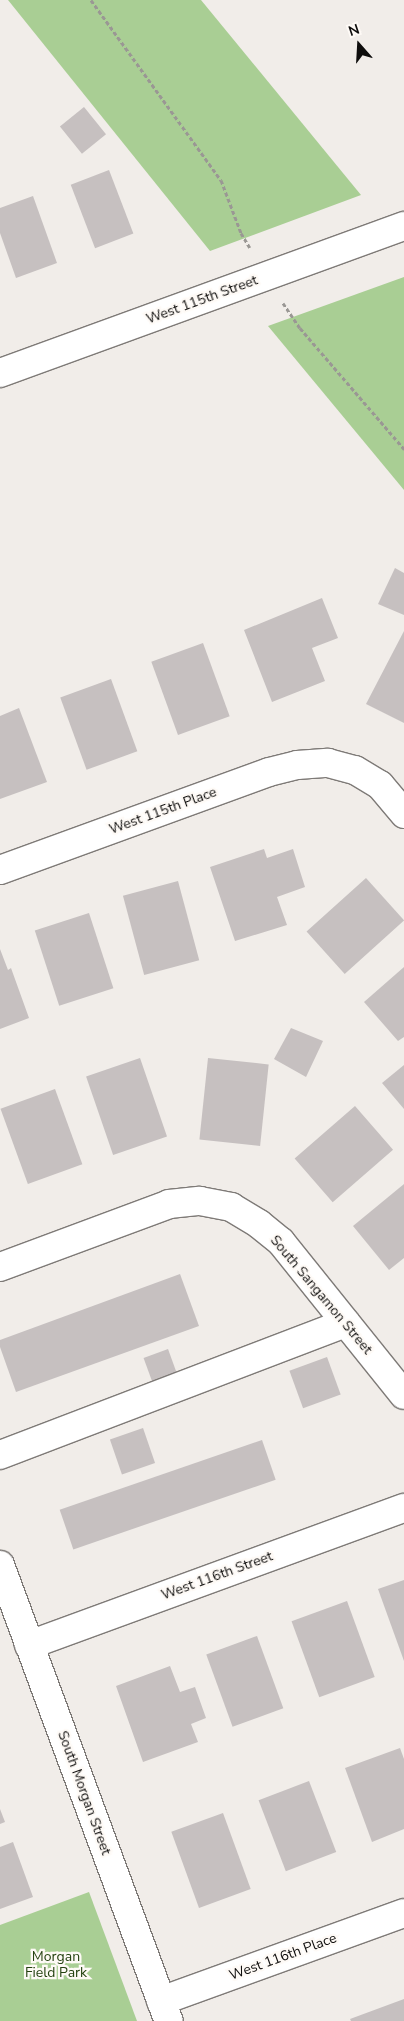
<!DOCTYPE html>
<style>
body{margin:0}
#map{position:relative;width:404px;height:2021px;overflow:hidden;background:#f1ede9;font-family:"Nunito Sans",sans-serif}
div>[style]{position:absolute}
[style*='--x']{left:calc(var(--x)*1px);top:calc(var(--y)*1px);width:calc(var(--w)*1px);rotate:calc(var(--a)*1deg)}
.green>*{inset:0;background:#a9ce94}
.building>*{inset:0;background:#c6c0c0;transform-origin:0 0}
.path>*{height:3px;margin-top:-1.5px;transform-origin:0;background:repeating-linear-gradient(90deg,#9a9794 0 4px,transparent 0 6.5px)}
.roads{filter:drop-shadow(1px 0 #7e7a77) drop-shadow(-1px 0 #7e7a77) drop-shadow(0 1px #7e7a77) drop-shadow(0 -1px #7e7a77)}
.minor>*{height:28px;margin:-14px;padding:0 14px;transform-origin:14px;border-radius:14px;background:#fff}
span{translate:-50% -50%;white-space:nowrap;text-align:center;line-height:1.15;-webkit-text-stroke:4.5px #fefaf6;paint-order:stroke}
.street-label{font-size:14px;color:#0e0d0c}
.park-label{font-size:14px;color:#254211}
.north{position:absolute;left:334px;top:20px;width:50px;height:50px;-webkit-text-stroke:4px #fefaf6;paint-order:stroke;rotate:341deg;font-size:14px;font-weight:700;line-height:20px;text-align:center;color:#0e0d0c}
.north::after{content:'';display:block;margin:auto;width:18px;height:22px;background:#0e0d0c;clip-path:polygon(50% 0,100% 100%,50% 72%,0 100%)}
</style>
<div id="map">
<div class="green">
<div style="clip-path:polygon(8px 0,201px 0,361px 195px,210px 251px)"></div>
<div style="clip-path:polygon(404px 277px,404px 490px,268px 326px)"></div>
<div style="clip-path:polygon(89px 1892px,137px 2021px,0 2021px,0 1925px)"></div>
</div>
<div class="building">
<div style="left:84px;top:107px;width:35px;height:31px;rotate:51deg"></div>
<div style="left:109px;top:170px;width:68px;height:41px;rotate:69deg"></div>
<div style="clip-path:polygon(33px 196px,57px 263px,16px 278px,0 233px,0 208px)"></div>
<div style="clip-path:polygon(395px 568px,404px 573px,404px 615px,378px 604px)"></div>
<div style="clip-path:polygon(322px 598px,338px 638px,312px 648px,325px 681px,272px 702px,244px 630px)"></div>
<div style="clip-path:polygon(404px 631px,404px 723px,366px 704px)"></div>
<div style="left:203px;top:643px;width:78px;height:55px;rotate:70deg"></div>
<div style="left:111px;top:679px;width:77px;height:54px;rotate:70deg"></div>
<div style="clip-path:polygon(19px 708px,47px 782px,0 799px,0 716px)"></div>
<div style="clip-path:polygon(264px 849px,267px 858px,293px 849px,305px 887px,277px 897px,287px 925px,235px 941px,210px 867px)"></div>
<div style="left:366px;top:878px;width:57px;height:80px;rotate:48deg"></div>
<div style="left:178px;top:881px;width:82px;height:57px;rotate:75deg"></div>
<div style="left:89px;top:913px;width:79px;height:57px;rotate:72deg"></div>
<div style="clip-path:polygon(0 949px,8px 970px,11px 968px,29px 1018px,0 1029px)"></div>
<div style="clip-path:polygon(404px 967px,404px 1037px,398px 1041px,364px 1002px)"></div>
<div style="clip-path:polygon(291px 1028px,323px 1041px,306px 1077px,274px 1059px)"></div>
<div style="left:140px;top:1058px;width:83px;height:57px;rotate:71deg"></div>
<div style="left:208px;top:1058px;width:61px;height:82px;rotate:6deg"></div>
<div style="clip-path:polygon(404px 1065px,404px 1109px,382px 1083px)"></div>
<div style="left:55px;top:1089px;width:80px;height:58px;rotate:70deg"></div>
<div style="left:355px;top:1106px;width:58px;height:80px;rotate:49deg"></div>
<div style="clip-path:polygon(404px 1184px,404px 1258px,389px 1270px,353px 1226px)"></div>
<div style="clip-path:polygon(180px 1274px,199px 1326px,16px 1392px,0 1347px,0 1340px)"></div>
<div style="left:168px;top:1349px;width:35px;height:26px;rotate:70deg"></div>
<div style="left:327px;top:1357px;width:40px;height:40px;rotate:70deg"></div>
<div style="left:143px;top:1428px;width:37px;height:35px;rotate:71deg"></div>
<div style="left:262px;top:1440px;width:42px;height:214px;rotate:71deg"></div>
<div style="clip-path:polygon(404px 1580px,404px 1661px,378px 1589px)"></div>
<div style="left:347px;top:1601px;width:81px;height:59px;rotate:70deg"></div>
<div style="left:257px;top:1636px;width:77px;height:54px;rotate:70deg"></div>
<div style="clip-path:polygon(170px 1666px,180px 1692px,195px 1687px,206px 1718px,191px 1724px,198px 1742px,143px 1762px,116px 1686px)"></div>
<div style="clip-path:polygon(400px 1748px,404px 1759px,404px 1829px,372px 1842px,345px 1768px)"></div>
<div style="left:309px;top:1781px;width:76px;height:54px;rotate:69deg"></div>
<div style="clip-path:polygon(0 1809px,5px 1822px,0 1824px)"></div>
<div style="left:223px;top:1813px;width:81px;height:55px;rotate:70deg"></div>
<div style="clip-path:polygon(13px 1842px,33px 1897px,0 1909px,0 1847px)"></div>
<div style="clip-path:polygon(404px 1999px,404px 2021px,351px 2021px,350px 2019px)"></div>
</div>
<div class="path">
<div style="--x:91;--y:0;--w:222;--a:54.2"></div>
<div style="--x:221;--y:180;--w:57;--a:69.3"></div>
<div style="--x:241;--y:233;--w:17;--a:59"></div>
<div style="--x:283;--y:303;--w:30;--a:56"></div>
<div style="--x:300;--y:328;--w:160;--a:49.3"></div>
</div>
<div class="roads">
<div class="minor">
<div style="--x:0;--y:373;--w:430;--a:-20"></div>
<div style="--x:0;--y:870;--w:286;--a:-20"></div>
<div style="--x:269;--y:772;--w:29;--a:-14"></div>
<div style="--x:297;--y:765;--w:31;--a:-4"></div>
<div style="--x:328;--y:763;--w:28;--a:15"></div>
<div style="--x:355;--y:770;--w:29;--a:31"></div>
<div style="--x:380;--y:785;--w:38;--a:50"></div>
<div style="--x:0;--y:1267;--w:180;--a:-20.4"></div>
<div style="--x:169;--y:1204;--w:31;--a:-6"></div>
<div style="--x:200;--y:1201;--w:32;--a:11"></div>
<div style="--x:231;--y:1207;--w:33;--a:31"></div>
<div style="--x:259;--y:1224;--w:28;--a:39"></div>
<div style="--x:281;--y:1242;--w:196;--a:51.2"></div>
<div style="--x:0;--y:1455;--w:370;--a:-20.9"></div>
<div style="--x:0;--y:1565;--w:486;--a:69.7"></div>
<div style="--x:29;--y:1645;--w:399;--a:-20.1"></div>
<div style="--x:161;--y:2001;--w:258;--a:-19.9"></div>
</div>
</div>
<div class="street-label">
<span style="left:202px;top:300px;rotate:-20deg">West 115th Street</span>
<span style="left:163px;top:811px;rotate:-20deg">West 115th Place</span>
<span style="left:321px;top:1295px;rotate:50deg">South Sangamon Street</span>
<span style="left:217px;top:1576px;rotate:-20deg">West 116th Street</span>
<span style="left:84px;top:1793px;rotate:70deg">South Morgan Street</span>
<span style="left:283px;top:1957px;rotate:-20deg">West 116th Place</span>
</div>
<div class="park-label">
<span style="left:56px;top:1965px">Morgan<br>Field Park</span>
</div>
<div class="north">N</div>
</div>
